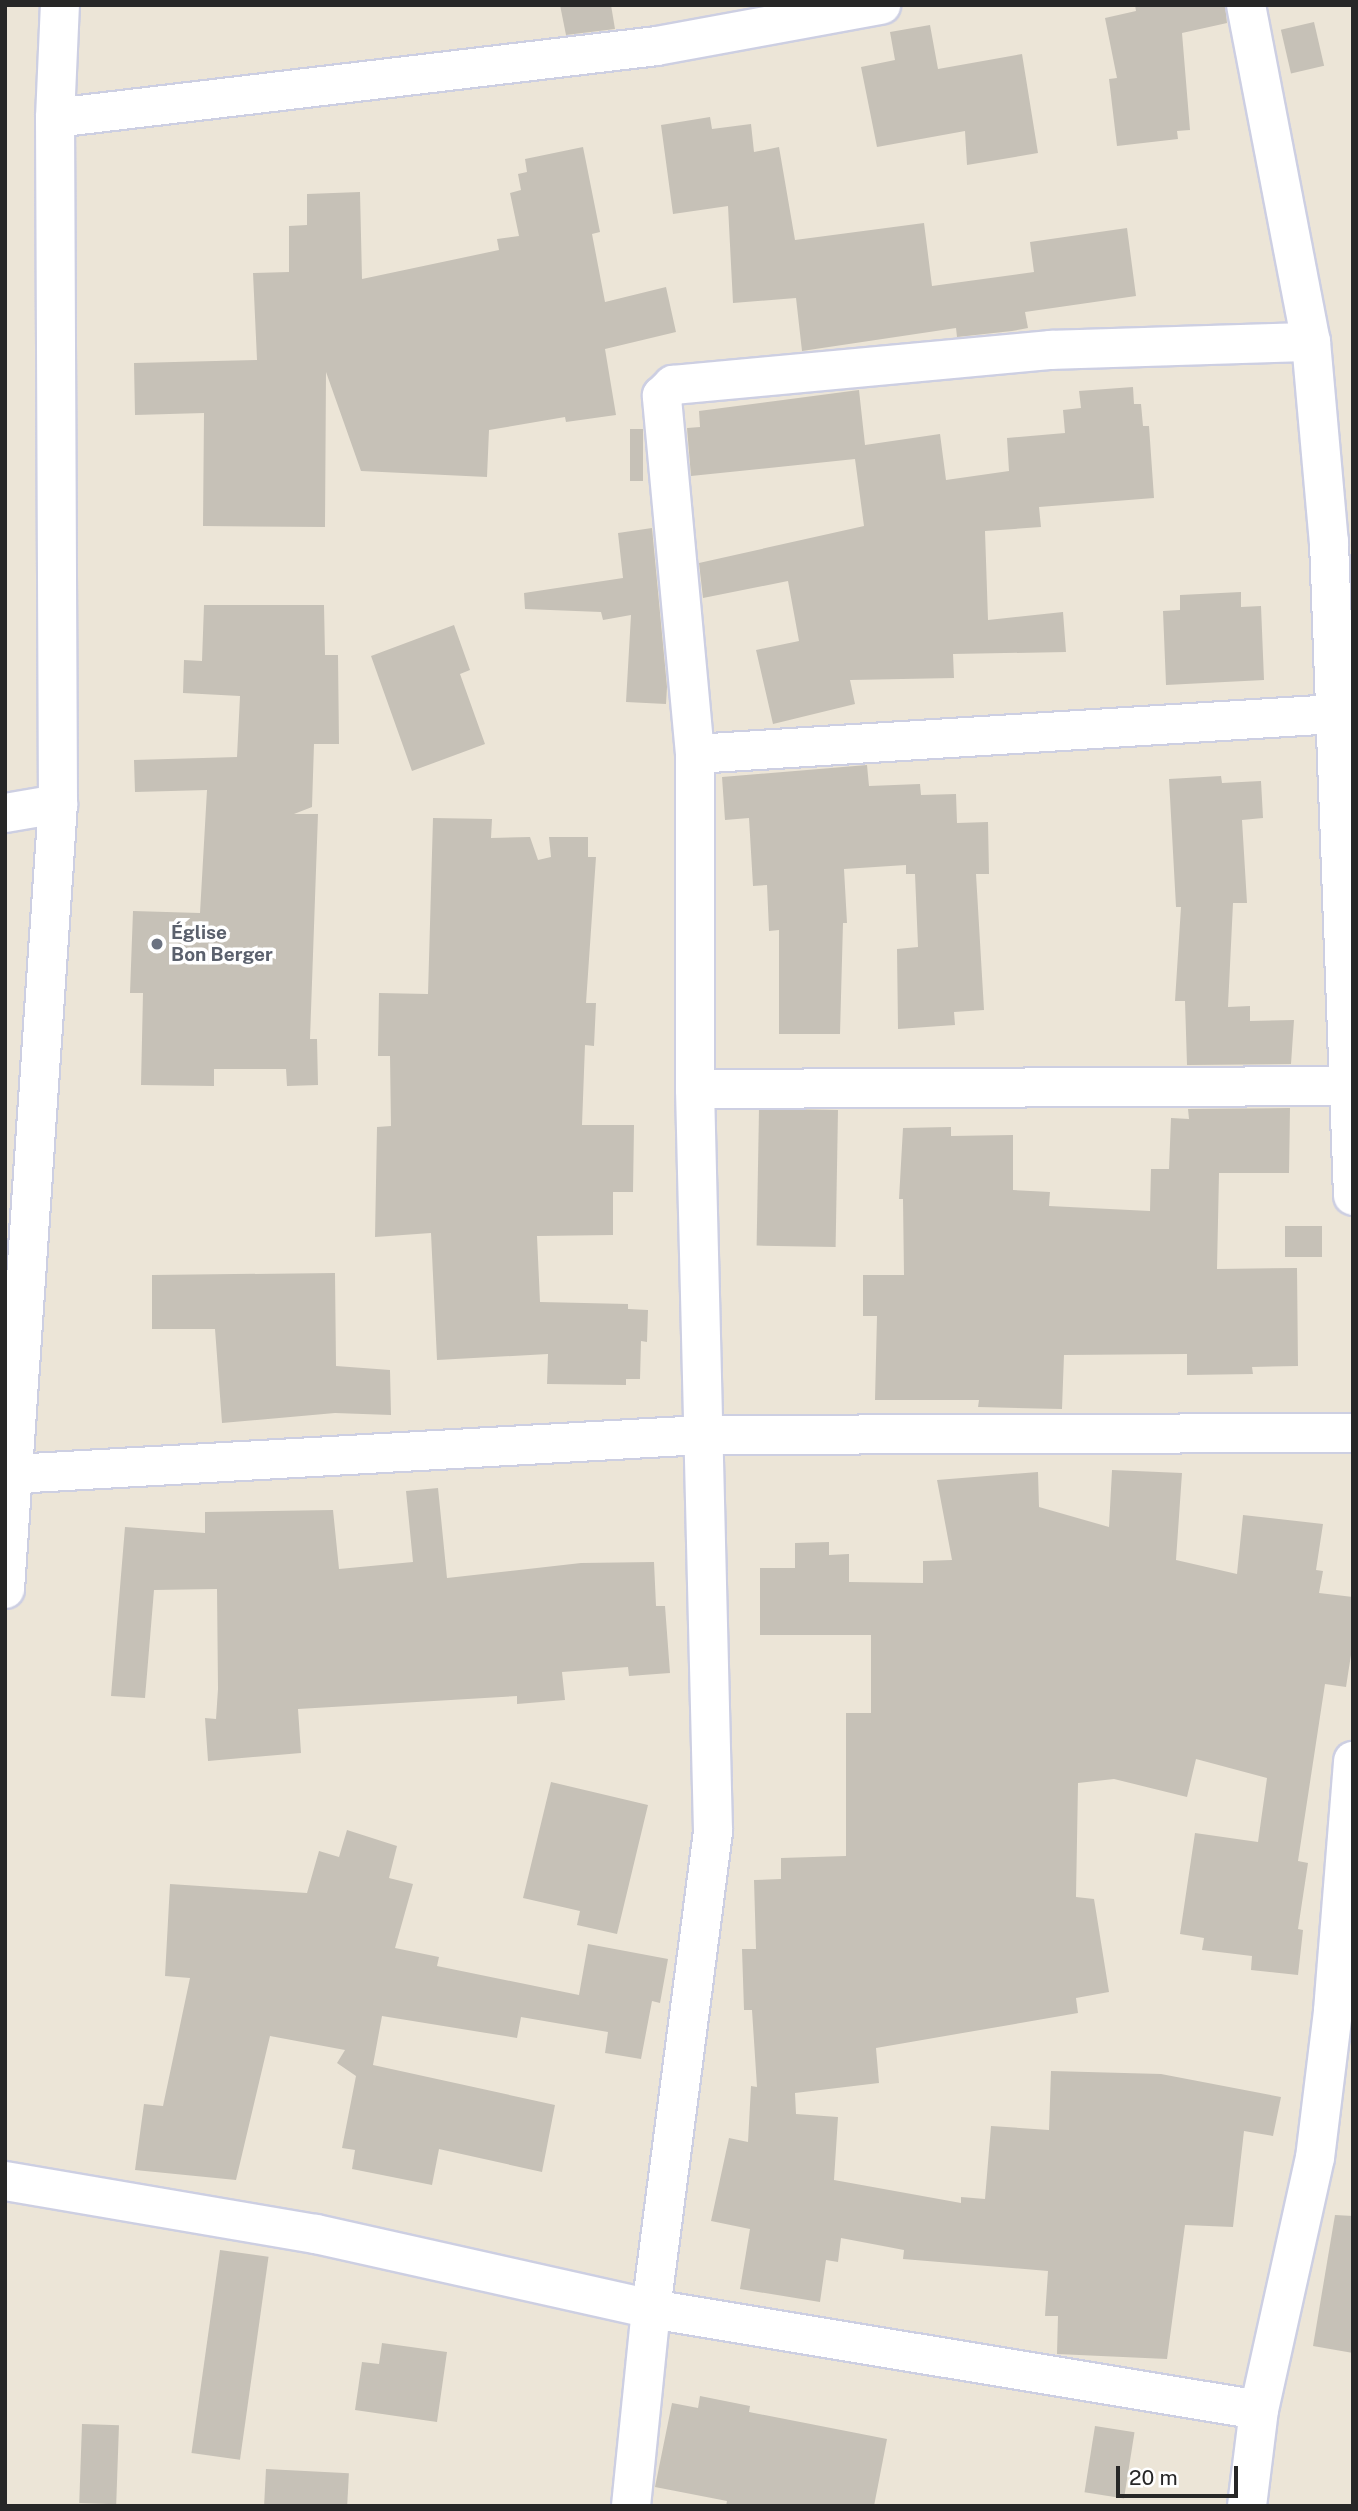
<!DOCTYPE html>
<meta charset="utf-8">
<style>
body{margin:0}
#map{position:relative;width:1358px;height:2511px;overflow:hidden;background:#ece5d7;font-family:"Public Sans",sans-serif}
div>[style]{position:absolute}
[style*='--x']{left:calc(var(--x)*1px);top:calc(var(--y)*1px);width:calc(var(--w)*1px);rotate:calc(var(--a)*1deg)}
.building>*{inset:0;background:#c6c1b7;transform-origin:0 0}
.roads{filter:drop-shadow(2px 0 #cdcfe2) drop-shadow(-2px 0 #cdcfe2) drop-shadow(0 2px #cdcfe2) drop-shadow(0 -2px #cdcfe2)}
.minor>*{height:38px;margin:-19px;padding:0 19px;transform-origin:19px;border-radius:19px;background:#fff}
.dots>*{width:19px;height:19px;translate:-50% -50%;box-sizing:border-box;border:4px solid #fff;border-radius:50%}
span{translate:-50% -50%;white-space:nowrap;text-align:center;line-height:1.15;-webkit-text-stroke:7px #fff;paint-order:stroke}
.worship-label{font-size:19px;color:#5b616d;font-weight:700}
.left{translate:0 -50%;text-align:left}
.frame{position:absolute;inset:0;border:7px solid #272727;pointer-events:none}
.scale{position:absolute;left:1116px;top:2466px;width:122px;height:32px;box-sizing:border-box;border:4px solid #272727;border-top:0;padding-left:9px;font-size:21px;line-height:24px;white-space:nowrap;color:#272727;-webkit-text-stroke:5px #fff;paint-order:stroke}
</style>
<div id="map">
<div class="building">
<div style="clip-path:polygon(560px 5px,611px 5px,615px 29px,566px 35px)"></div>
<div style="clip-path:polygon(1135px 5px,1225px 5px,1227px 23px,1182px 33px,1190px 130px,1177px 131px,1178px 139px,1117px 146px,1109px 79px,1117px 78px,1105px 18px,1136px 11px)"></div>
<div style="left:1314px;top:22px;width:45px;height:34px;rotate:77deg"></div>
<div style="clip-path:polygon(930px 25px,938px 69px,1022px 54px,1038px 153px,967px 165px,965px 131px,877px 147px,861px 67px,895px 60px,890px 32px)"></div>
<div style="clip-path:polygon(710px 117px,712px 129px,751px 124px,754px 152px,779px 147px,795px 240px,924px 223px,932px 286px,1034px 272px,1030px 242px,1127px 228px,1136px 296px,1025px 312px,1028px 328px,1012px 331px,957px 337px,956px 328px,802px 351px,796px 298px,733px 303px,728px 206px,673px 214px,661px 125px)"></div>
<div style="clip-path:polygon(583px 147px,600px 232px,592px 234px,605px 302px,666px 287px,676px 332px,605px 349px,616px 415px,566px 422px,565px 417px,489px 430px,487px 477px,361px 471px,326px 372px,325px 527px,203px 526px,204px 413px,135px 415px,134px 363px,257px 360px,253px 273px,289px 272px,289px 226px,307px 225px,307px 194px,360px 192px,362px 279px,499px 250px,497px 239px,519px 236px,510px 193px,521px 190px,518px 174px,527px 172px,525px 159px)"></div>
<div style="clip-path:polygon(1133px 387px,1134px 404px,1141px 404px,1143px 426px,1149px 426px,1154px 498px,1039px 507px,1041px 527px,985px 531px,988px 620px,1063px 612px,1066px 652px,953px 654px,954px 678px,850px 680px,855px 704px,773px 724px,756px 650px,799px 641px,788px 581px,703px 598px,699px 563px,864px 526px,855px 459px,691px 476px,687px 428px,700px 427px,699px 411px,859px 390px,865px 445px,940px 434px,946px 480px,1009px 471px,1007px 438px,1065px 433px,1063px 410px,1081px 408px,1079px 391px)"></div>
<div style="left:630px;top:429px;width:13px;height:52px"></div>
<div style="clip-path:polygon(652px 528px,667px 687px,666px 704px,626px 702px,631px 615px,603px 620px,601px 612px,525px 609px,524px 593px,623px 578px,618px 533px)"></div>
<div style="clip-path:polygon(1241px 592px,1241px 607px,1261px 606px,1264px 680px,1166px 685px,1163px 611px,1180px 610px,1180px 595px)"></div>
<div style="clip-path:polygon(204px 605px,324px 605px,325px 655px,338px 655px,339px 744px,314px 744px,312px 807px,294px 814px,318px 814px,310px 1039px,317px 1039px,318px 1085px,287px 1086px,286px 1069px,214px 1069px,214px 1086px,141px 1085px,143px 993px,130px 993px,133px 911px,200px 913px,207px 790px,135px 792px,134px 760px,237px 757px,240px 696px,183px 693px,184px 660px,202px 661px)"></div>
<div style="clip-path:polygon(454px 625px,470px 670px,460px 674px,485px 744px,412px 771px,371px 656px)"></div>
<div style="clip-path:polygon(867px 765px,869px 786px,920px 784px,921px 795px,956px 794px,957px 823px,988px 822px,989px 874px,976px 874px,984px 1010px,954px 1012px,955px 1025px,898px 1029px,897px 949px,918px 947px,915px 874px,906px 874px,906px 865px,844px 869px,847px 923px,843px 923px,840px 1034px,779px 1034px,779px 930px,769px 931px,767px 885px,753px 886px,749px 818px,725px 820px,722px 777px)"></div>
<div style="clip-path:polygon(1221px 776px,1222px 783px,1261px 781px,1263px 818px,1242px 820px,1247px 903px,1233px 903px,1228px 1007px,1250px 1006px,1250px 1021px,1294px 1020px,1291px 1064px,1187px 1065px,1185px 1001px,1175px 1001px,1181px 907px,1176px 907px,1169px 779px)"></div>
<div style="clip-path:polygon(433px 818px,492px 819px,491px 838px,530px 837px,538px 860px,551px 857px,549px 837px,588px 837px,588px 857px,596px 857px,586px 1003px,596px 1003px,594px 1046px,585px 1045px,582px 1125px,634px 1125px,633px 1192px,613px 1192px,613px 1235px,537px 1236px,540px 1302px,628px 1304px,628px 1309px,648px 1310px,647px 1342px,641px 1341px,640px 1379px,626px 1379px,626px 1385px,547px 1384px,548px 1354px,437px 1360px,431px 1233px,375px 1237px,377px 1127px,391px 1126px,390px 1056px,378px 1056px,379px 993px,428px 994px)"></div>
<div style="clip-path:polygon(1290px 1108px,1289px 1173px,1219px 1173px,1217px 1269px,1297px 1268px,1298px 1366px,1252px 1367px,1253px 1374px,1187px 1375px,1187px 1354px,1064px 1355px,1062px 1409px,978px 1407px,979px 1400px,875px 1400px,877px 1316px,863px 1316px,863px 1275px,904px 1275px,903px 1199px,899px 1199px,903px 1128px,951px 1127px,951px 1136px,1013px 1135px,1013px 1190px,1050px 1192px,1049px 1206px,1150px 1211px,1151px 1169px,1169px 1169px,1171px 1118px,1189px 1119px,1188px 1109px)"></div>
<div style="left:838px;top:1110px;width:137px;height:79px;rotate:91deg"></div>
<div style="left:1322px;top:1226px;width:31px;height:37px;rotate:90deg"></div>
<div style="clip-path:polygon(335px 1273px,336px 1366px,390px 1370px,391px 1415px,335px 1413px,222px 1423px,215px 1329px,152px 1329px,152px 1275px)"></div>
<div style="clip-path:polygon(1112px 1470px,1182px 1473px,1176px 1560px,1237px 1574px,1243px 1515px,1323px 1524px,1316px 1570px,1323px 1571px,1319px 1593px,1353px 1597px,1353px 1642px,1346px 1687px,1325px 1684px,1298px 1861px,1308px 1863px,1298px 1929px,1303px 1930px,1298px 1975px,1251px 1970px,1252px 1956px,1202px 1950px,1204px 1938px,1180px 1934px,1195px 1833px,1258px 1842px,1267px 1778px,1196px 1759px,1187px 1797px,1114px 1779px,1078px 1783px,1076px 1897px,1094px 1899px,1109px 1992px,1076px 1998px,1078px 2013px,876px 2048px,879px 2083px,795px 2093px,796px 2114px,838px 2117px,834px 2180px,961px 2203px,961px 2197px,985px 2199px,991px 2126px,1049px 2130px,1051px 2071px,1161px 2074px,1281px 2097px,1273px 2136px,1244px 2131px,1233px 2227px,1185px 2225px,1167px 2359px,1057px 2354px,1058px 2316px,1045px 2316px,1048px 2271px,903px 2259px,904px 2250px,841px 2238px,838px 2262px,826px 2260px,820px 2302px,740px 2289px,750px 2229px,711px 2221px,729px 2138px,748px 2142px,751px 2086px,757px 2087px,752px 2010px,744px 2010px,742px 1949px,756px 1949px,754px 1880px,781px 1879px,781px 1858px,846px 1856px,846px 1713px,871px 1713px,871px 1635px,760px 1635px,760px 1568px,795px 1568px,795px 1543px,829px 1542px,829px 1555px,849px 1554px,849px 1582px,923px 1583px,923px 1561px,952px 1560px,937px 1480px,1038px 1472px,1039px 1507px,1109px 1527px)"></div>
<div style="clip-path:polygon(438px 1488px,447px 1578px,581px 1563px,654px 1562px,656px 1606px,665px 1606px,670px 1673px,629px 1676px,628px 1667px,562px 1672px,565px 1700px,517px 1704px,517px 1696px,298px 1709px,301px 1753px,208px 1761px,205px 1718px,216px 1719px,218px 1689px,217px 1589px,154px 1590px,145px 1698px,111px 1696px,125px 1527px,205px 1533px,205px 1512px,333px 1510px,339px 1569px,413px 1562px,406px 1491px)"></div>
<div style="clip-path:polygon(551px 1782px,648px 1805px,617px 1934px,577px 1925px,580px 1911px,523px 1898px)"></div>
<div style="clip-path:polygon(347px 1830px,397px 1846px,389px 1878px,413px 1884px,395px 1948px,439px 1957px,437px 1966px,579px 1995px,588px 1944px,668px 1959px,660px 2003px,652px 2001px,641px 2059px,605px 2053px,608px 2032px,521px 2017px,517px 2038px,382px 2016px,373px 2065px,555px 2105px,542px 2172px,439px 2149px,432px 2185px,352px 2169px,355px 2150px,342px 2148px,356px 2076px,337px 2063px,345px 2050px,270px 2036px,236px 2180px,135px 2170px,144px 2104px,163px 2106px,190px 1978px,165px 1976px,170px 1884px,307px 1893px,319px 1851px,339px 1857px)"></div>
<div style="clip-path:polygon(1335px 2215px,1353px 2216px,1353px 2353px,1313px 2346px)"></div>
<div style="left:220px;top:2250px;width:49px;height:205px;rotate:8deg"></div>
<div style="clip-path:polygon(382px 2343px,447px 2352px,437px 2422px,355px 2410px,362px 2362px,379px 2364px)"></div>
<div style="clip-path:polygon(700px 2396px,750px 2406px,749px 2412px,887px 2439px,874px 2506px,726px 2506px,727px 2501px,655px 2487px,672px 2403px,698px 2408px)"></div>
<div style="left:82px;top:2424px;width:37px;height:79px;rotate:2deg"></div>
<div style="left:1095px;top:2426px;width:40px;height:67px;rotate:9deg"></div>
<div style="left:266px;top:2469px;width:83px;height:37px;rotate:3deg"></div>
</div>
<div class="roads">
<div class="minor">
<div style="--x:1246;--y:5;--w:343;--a:79.1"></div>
<div style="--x:1311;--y:342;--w:201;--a:84.9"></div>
<div style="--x:1329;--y:542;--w:654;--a:87.9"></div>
<div style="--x:55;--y:118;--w:606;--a:-6.82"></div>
<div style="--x:657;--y:46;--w:228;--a:-10.4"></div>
<div style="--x:695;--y:754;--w:640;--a:-3.58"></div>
<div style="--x:5;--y:813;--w:54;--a:-9.6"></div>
<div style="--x:695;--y:1089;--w:650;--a:-0.26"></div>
<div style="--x:13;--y:1474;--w:691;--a:-3.24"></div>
<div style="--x:703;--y:1435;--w:650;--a:-0.18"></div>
<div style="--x:5;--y:1589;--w:787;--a:-86.14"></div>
<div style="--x:58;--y:804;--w:686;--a:-90.25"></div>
<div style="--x:55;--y:118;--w:113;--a:-87.5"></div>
<div style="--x:5;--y:2181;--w:315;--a:9.7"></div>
<div style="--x:316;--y:2234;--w:343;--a:12.6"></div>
<div style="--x:651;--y:2309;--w:616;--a:9.43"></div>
<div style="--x:631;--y:2506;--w:198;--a:-84.2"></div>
<div style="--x:651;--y:2309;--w:482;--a:-82.6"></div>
<div style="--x:713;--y:1831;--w:742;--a:-91.39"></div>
<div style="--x:695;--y:1089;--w:335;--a:-90"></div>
<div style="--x:695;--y:754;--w:360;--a:-95.3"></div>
<div style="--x:662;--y:396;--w:16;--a:-45"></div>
<div style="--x:673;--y:385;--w:380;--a:-5.3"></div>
<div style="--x:1051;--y:350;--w:260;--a:-1.8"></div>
<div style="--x:1247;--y:2506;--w:97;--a:-82.9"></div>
<div style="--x:1259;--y:2410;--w:258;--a:-77.5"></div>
<div style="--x:1315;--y:2158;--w:148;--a:-83"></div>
<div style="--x:1333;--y:2011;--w:251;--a:-85.4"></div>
</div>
</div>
<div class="dots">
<div style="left:157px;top:944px;background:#6b7280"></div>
</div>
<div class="worship-label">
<span class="left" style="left:171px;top:944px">Église<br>Bon Berger</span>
</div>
<div class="frame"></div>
<div class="scale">20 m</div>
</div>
